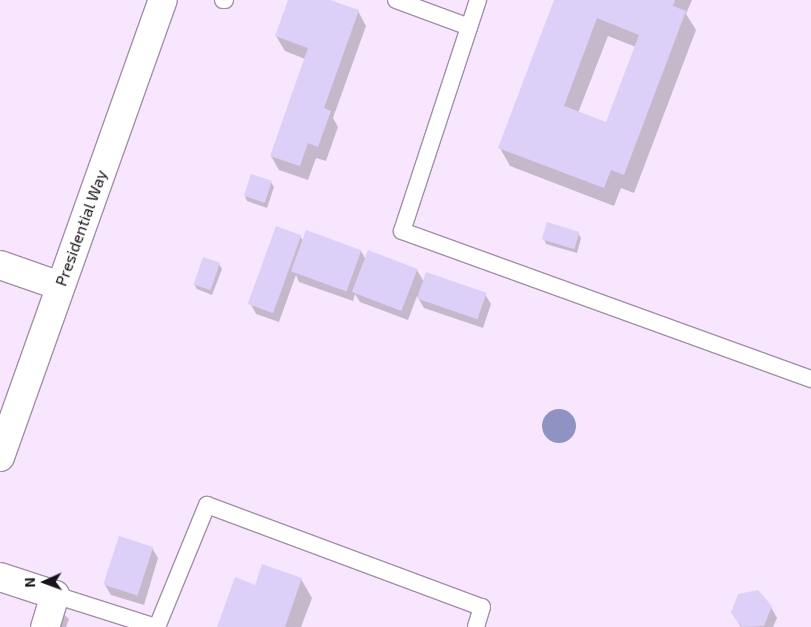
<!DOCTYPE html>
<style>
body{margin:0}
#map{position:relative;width:811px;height:627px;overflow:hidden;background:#f8e6fe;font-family:"Exo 2",sans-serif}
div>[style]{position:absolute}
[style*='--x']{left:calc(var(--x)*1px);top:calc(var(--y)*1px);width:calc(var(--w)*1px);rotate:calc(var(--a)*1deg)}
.water>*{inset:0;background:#9093c2}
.round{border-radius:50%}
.shadow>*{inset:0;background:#0003}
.building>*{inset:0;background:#ddd0f8;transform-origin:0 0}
.roads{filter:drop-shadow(1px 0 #a191a6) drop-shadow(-1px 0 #a191a6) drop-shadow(0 1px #a191a6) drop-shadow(0 -1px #a191a6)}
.lane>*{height:16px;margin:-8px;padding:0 8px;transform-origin:8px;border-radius:8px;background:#fff}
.street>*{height:28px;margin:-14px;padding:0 14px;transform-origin:14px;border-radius:14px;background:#fff}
.secondary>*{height:28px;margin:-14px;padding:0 14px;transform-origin:14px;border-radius:14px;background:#fff}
span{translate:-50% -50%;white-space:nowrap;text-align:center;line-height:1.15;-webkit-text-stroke:5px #fff;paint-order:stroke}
.street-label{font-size:16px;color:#18121a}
.north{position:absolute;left:20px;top:557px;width:50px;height:50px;-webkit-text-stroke:4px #fff;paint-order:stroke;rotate:268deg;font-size:14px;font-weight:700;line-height:20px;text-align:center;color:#18121a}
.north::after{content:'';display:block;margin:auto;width:18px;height:22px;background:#18121a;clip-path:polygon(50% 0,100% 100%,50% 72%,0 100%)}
</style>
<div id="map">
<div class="water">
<div class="round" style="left:542px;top:409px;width:34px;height:34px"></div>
</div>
<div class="shadow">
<div style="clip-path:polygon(289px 0,326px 0,358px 11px,366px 26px,333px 118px,338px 127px,326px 161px,316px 158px,308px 180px,279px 170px,271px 156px,305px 59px,285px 51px,276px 36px)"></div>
<div style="clip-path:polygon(evenodd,556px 0,692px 0,686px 14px,696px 30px,634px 193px,621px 188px,614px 206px,510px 166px,500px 148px,556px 0,608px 36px,636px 47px,607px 124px,578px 113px,608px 36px)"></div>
<div style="clip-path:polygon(271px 182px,274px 187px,267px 208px,247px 201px,245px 196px)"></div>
<div style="clip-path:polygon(578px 233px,581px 238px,577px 253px,546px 244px,544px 239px)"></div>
<div style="clip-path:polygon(300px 236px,304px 242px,361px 251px,366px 260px,417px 270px,424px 282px,485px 294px,491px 304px,483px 328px,424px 308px,417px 296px,408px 320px,360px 302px,355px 294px,353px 301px,299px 282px,296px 275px,279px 322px,256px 314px,250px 303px)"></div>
<div style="clip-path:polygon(219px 264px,222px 269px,212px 295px,197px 289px,194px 284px)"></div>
<div style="clip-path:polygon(152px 548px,158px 558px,144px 605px,111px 595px,105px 585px)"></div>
<div style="clip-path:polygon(301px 579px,312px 598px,301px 627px,218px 627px,256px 587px)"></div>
<div style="clip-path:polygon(771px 607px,777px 618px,773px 627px,741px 627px,732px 613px)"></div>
<div style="clip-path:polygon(62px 613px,69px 619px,66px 627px,57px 627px)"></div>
</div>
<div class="building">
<div style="clip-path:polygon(288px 0,330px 0,359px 10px,324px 108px,331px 111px,318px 147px,308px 143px,300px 166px,270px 156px,308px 48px,275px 36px)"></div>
<div style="clip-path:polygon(evenodd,554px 0,675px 0,673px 6px,686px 11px,624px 175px,611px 170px,604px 188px,498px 148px,554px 0,597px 18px,639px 35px,606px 122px,564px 106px,597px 18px)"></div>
<div style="left:251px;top:174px;width:22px;height:23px;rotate:18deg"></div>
<div style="left:547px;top:222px;width:34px;height:18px;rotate:17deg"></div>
<div style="left:276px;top:226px;width:27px;height:83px;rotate:20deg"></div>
<div style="left:306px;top:230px;width:59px;height:44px;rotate:20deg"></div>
<div style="left:368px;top:250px;width:53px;height:45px;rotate:21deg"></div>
<div style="left:203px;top:257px;width:18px;height:29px;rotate:19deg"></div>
<div style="left:426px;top:272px;width:64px;height:28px;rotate:19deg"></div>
<div style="left:119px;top:536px;width:36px;height:51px;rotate:18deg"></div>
<div style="clip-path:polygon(262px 564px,302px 578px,285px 627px,217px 627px,235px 577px,255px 585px)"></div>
<div style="clip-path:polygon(758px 590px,772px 606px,764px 626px,742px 627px,731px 613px,738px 594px)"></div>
</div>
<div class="roads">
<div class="lane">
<div style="--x:223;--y:0;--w:2;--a:0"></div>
<div style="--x:396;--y:0;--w:78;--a:20.3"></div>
<div style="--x:478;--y:0;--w:243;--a:108.2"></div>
<div style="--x:402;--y:231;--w:435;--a:19.9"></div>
<div style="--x:55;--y:595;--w:106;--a:17.6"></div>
<div style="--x:157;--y:627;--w:132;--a:-67.7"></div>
<div style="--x:207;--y:505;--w:293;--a:20.4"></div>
<div style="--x:482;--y:607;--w:21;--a:107"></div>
</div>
<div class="street">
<div style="--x:0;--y:265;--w:64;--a:19.3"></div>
<div style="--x:0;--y:577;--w:58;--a:18.1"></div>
<div style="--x:55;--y:595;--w:34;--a:107"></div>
</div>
<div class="secondary">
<div style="--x:0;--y:457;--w:485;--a:-70.4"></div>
</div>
</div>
<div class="street-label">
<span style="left:81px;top:228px;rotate:-70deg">Presidential Way</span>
</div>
<div class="north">N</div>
</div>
